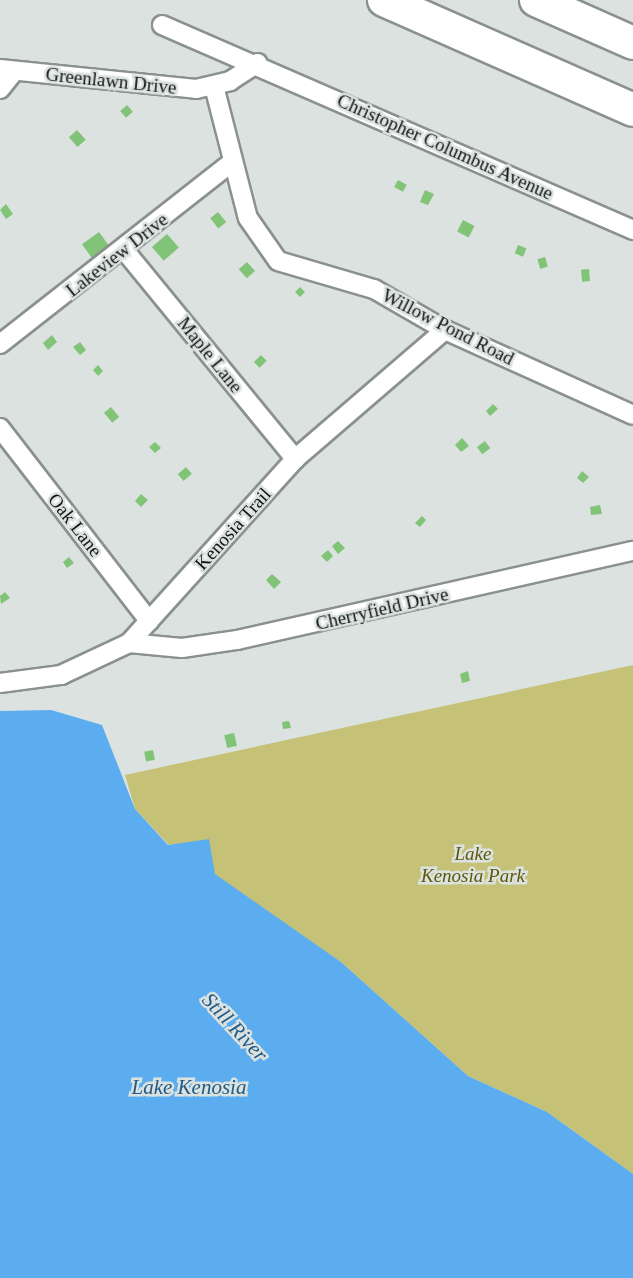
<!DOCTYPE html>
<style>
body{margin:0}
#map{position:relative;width:633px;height:1278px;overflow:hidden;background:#dbe2e0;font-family:Georgia,serif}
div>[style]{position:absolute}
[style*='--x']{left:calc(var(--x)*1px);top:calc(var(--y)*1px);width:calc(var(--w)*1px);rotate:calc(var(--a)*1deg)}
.green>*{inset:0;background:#c5c277}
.water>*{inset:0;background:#5badf0}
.building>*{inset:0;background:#82c477;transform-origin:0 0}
.roads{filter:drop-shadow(2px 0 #8a918f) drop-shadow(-2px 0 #8a918f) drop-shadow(0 2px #8a918f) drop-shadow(0 -2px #8a918f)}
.street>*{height:18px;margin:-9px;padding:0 9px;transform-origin:9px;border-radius:9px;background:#fff}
.highway>*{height:32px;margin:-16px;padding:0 16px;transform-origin:16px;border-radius:16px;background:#fff}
span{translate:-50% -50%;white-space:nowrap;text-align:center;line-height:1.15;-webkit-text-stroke:5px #dbe2e0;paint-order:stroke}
.street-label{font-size:19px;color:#131615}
.park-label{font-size:19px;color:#5c5806;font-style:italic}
.water-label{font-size:21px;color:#205a86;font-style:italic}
</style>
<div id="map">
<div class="green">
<div style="clip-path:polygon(633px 665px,633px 1174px,547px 1112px,468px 1076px,341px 962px,169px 845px,135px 809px,125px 775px)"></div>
</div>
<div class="water">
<div style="clip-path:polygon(51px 710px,102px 725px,135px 809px,168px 845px,209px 839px,215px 874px,341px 962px,468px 1076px,547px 1112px,633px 1174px,633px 1278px,0 1278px,0 711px)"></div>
</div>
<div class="building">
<div style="left:127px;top:105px;width:9px;height:9px;rotate:49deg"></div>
<div style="left:77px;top:130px;width:13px;height:11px;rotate:48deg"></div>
<div style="left:398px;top:180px;width:10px;height:8px;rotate:29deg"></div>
<div style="clip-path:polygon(425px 190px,434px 194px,428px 205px,420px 202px)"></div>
<div style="clip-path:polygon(6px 204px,13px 214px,6px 219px,0 210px)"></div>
<div style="left:218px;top:212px;width:13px;height:10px;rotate:51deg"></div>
<div style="left:463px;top:220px;width:13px;height:13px;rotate:27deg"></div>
<div style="left:99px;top:232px;width:19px;height:21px;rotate:54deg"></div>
<div style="left:167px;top:234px;width:18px;height:20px;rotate:49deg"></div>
<div style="left:518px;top:245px;width:9px;height:9px;rotate:21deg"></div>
<div style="left:545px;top:257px;width:10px;height:8px;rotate:73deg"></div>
<div style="left:247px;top:262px;width:12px;height:11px;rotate:48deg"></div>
<div style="left:589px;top:269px;width:12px;height:8px;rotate:85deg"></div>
<div style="left:300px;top:287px;width:7px;height:7px;rotate:45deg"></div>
<div style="clip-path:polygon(52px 335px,57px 342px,48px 350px,43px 343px)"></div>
<div style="clip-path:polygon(80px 342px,86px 350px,80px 355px,73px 347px)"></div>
<div style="left:261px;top:355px;width:8px;height:10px;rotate:45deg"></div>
<div style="clip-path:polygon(98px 365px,103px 371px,98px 376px,93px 370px)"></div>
<div style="clip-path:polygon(493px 404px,498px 409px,490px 416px,486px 411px)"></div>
<div style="left:111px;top:407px;width:13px;height:9px;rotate:51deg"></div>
<div style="clip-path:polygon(462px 438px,469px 446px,461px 452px,455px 445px)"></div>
<div style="left:485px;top:441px;width:9px;height:10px;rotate:54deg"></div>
<div style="clip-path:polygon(155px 442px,161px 448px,155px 453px,149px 447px)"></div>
<div style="left:186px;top:467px;width:9px;height:11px;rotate:49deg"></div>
<div style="clip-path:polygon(582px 471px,589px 477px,583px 483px,577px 478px)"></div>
<div style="clip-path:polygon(141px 494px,148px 500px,141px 507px,135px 501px)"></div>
<div style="clip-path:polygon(600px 505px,602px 514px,591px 515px,590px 507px)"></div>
<div style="clip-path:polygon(422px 516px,426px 520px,420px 527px,415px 523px)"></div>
<div style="clip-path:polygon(338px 541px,345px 548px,338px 554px,332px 546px)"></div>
<div style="clip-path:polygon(328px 550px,333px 556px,327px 562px,321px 556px)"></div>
<div style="clip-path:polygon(69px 557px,74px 563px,67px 568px,63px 562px)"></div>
<div style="clip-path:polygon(272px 574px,281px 582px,274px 589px,266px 580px)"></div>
<div style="clip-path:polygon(5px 592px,10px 598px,1px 604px,0 596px)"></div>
<div style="clip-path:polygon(468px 671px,470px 681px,462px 683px,460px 674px)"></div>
<div style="clip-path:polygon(289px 721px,291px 728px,283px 729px,282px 722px)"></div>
<div style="left:234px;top:733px;width:13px;height:10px;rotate:77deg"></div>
<div style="left:153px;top:750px;width:10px;height:9px;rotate:79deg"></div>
</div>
<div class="roads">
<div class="street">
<div style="--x:162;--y:25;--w:514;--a:23.52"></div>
<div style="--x:0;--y:69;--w:197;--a:5.8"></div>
<div style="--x:196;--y:89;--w:35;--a:-13"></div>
<div style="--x:230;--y:81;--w:33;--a:-33"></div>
<div style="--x:214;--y:86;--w:136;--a:75.6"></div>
<div style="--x:248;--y:218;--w:52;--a:55.1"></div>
<div style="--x:278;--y:261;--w:100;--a:16.3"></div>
<div style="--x:374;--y:289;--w:82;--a:30"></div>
<div style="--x:445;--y:330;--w:206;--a:24.3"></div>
<div style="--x:0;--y:89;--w:22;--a:-51"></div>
<div style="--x:125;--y:251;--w:269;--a:50.7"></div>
<div style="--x:0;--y:344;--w:295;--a:-38.1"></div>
<div style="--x:0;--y:428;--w:244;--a:52.3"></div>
<div style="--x:129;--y:643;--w:53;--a:5.4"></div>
<div style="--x:182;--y:648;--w:56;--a:-8.3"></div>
<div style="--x:237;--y:640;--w:406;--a:-12.7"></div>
<div style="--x:0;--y:683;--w:62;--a:-7.5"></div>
<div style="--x:61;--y:675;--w:75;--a:-25.2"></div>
<div style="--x:129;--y:643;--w:248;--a:-47.9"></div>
<div style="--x:295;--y:459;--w:198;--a:-40.7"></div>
</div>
<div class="highway">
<div style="--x:384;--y:0;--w:272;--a:23.8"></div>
<div style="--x:536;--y:0;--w:106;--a:23.9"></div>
</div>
</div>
<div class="street-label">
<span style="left:111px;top:81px;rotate:6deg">Greenlawn Drive</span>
<span style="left:445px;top:147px;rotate:24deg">Christopher Columbus Avenue</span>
<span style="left:117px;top:255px;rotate:-38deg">Lakeview Drive</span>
<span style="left:448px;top:327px;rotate:27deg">Willow Pond Road</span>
<span style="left:210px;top:355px;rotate:51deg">Maple Lane</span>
<span style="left:75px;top:525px;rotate:52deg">Oak Lane</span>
<span style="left:233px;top:529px;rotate:-48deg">Kenosia Trail</span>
<span style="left:382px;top:609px;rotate:-13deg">Cherryfield Drive</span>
</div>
<div class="park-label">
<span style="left:473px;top:865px">Lake<br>Kenosia Park</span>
</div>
<div class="water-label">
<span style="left:235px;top:1027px;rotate:47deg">Still River</span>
<span style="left:189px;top:1087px">Lake Kenosia</span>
</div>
</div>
